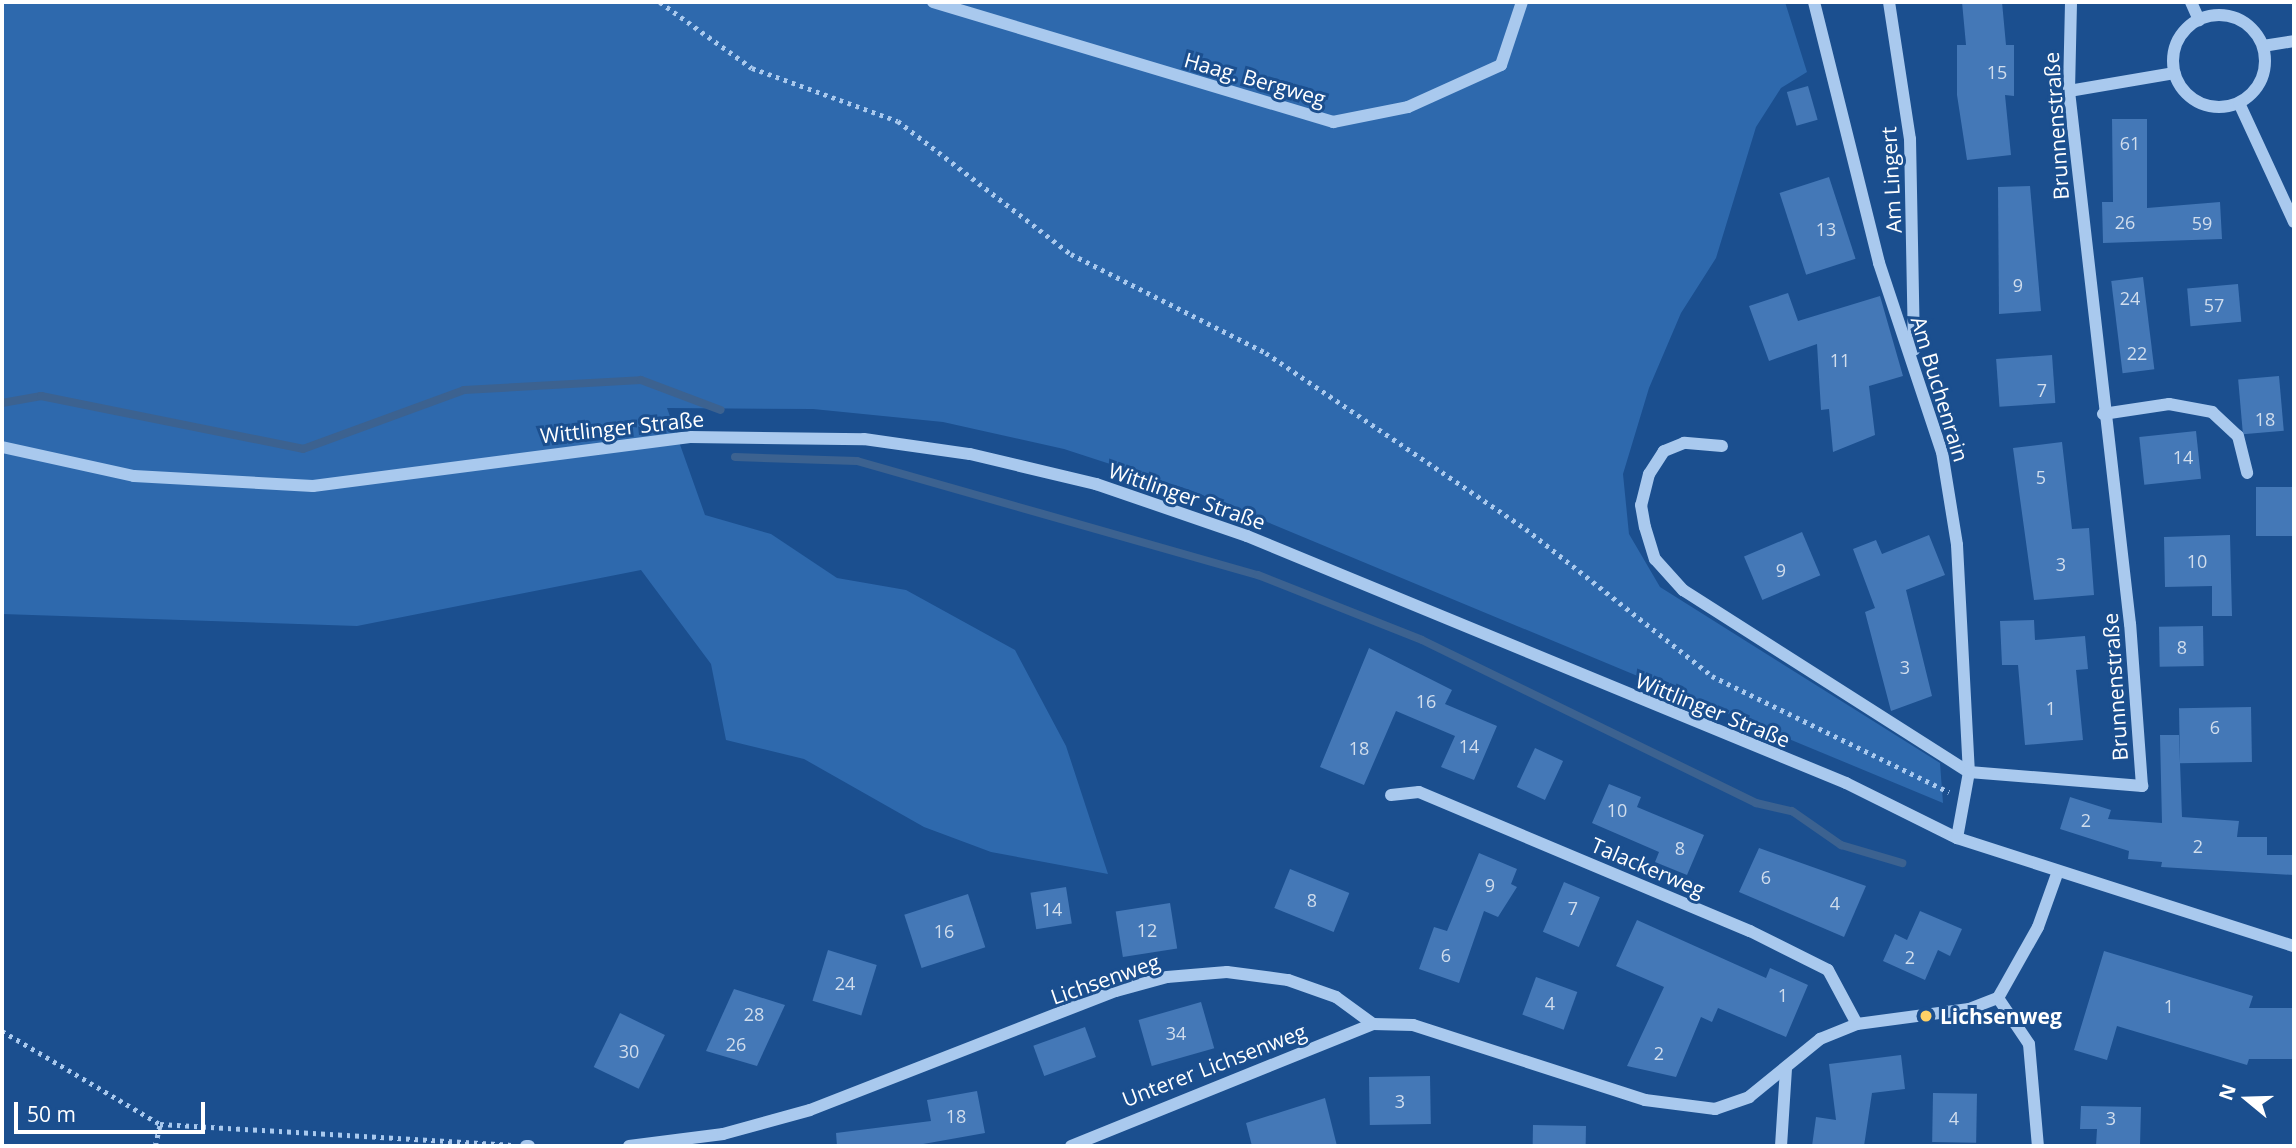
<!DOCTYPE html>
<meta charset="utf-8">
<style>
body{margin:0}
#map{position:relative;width:2296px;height:1148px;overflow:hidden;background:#1b4f8f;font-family:"Open Sans",sans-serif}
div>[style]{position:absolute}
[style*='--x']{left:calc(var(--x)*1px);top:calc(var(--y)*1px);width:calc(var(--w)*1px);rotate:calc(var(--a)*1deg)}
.green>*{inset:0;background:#2e69ad}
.stream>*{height:8px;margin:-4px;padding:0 4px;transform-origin:4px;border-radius:4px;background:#3c6290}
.building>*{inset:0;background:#4478b7;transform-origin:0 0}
.path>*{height:4.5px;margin-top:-2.25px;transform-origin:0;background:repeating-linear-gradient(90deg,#a9c9ee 0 3.5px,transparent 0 8.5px)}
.minor>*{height:12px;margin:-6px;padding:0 6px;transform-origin:6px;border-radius:6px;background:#a9c9ee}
.minor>.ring{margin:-6px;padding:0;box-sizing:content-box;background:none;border:12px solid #a9c9ee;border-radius:50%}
.dots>*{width:19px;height:19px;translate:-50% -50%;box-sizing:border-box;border:4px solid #1b4f8f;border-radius:50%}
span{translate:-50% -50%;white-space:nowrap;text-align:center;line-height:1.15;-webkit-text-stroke:6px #1b4f8f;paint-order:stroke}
.number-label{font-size:18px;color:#d0dded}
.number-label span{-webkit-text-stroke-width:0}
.street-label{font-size:21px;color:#fff}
.poi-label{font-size:21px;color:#fff;font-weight:700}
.left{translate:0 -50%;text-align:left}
.frame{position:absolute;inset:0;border:4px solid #fff;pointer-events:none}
.north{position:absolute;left:2212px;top:1064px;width:70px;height:70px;-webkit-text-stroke:5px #1b4f8f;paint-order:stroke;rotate:289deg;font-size:19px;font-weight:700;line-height:28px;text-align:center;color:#fff}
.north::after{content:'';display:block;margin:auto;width:24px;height:32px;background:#fff;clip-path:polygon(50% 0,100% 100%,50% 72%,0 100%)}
.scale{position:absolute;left:14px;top:1102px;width:191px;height:32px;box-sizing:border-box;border:4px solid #fff;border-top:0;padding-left:9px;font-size:21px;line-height:24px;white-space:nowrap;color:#fff;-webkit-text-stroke:5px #1b4f8f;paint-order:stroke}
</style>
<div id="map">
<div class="green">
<div style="clip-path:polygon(2px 2px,1785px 2px,1807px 72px,1781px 88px,1756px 127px,1716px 258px,1681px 313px,1649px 388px,1623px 474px,1629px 534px,1660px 587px,1940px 763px,1943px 803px,1190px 490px,1064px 449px,943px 422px,813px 409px,667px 408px,705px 515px,771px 534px,837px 578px,906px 590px,1015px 650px,1066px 746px,1108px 874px,991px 852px,924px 827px,804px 759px,726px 740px,711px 664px,641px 570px,357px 626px,2px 614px)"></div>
</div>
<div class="stream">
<div style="--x:2;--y:403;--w:40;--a:-10"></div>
<div style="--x:41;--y:396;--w:267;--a:11.4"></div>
<div style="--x:303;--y:449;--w:171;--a:-20.1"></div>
<div style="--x:464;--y:390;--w:177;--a:-3.2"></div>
<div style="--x:641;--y:380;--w:85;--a:20.6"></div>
<div style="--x:735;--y:457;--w:122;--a:1.9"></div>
<div style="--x:857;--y:461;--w:417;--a:15.9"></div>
<div style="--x:1258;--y:575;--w:176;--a:21.6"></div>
<div style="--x:1422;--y:640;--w:372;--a:26"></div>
<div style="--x:1756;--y:803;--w:37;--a:13"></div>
<div style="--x:1792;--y:811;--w:60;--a:34.8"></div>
<div style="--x:1841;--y:845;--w:64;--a:16.4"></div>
</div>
<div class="building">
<div style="clip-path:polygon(1962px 2px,2002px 2px,2006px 45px,2014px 45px,2014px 96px,2005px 95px,2011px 155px,1967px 160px,1957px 95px,1957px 45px,1966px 45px)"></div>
<div style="left:1808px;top:86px;width:35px;height:22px;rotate:74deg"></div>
<div style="clip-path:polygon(2112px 119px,2147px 119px,2147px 208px,2220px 202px,2222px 239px,2103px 243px,2102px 202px,2113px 202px)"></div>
<div style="left:1829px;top:177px;width:86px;height:52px;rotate:72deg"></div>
<div style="clip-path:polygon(2030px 186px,2041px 311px,1999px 314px,1998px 187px)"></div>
<div style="left:2143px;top:277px;width:93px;height:32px;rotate:83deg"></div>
<div style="left:2238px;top:284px;width:38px;height:51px;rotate:85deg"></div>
<div style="clip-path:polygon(1788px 293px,1798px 321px,1880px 296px,1903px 376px,1869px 386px,1875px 435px,1833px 452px,1829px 409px,1821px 410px,1817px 344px,1769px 361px,1749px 306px)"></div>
<div style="left:2052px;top:355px;width:48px;height:56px;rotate:86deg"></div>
<div style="left:2279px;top:376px;width:55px;height:41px;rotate:85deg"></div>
<div style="left:2196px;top:431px;width:48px;height:57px;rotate:84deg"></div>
<div style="clip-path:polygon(2062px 442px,2072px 529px,2089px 528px,2094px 595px,2034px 600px,2013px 448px)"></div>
<div style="left:2294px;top:487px;width:49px;height:38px;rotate:90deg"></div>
<div style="left:1802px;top:532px;width:47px;height:63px;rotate:67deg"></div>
<div style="clip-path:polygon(1929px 535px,1945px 575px,1906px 590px,1932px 696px,1891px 711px,1865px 612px,1875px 608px,1853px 549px,1876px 540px,1882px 554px)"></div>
<div style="clip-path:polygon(2230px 535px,2232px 616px,2212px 616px,2212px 586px,2165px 587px,2164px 537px)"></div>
<div style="clip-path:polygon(2034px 620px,2035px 640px,2085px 636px,2088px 669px,2076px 670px,2083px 740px,2025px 745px,2018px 665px,2002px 665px,2000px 621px)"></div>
<div style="left:2203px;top:626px;width:40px;height:44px;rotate:89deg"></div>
<div style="clip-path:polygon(1369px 648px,1452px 690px,1445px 704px,1497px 726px,1474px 780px,1441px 767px,1455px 736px,1396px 711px,1364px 785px,1320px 767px)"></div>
<div style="left:2251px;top:707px;width:55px;height:72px;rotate:89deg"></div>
<div style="clip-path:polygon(2160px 735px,2179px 735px,2182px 817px,2239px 821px,2237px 837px,2267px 837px,2267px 855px,2294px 855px,2294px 875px,2161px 867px,2162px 862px,2128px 859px,2129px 851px,2060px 829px,2070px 797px,2111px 810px,2108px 819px,2162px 823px)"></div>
<div style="left:1535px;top:748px;width:31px;height:43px;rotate:25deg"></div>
<div style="clip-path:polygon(1609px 784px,1641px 797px,1637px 807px,1704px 835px,1687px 875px,1655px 862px,1659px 852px,1592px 823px)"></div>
<div style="clip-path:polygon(1759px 848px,1866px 886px,1844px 937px,1739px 892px)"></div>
<div style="clip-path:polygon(1479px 853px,1517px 869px,1511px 884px,1517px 887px,1498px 917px,1484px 911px,1459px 983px,1419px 969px,1434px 927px,1447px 931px)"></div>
<div style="left:1290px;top:869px;width:64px;height:42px;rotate:22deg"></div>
<div style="left:1564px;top:882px;width:39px;height:54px;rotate:23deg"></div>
<div style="left:1066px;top:887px;width:37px;height:36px;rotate:81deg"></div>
<div style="left:968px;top:894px;width:56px;height:67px;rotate:72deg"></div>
<div style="left:1170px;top:903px;width:46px;height:55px;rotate:81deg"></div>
<div style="clip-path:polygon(1920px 911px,1962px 929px,1950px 956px,1938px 950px,1925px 980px,1883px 961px,1895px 934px,1907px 940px)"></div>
<div style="clip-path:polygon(1637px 920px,1766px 978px,1770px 968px,1808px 985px,1786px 1037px,1718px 1008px,1712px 1022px,1701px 1017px,1676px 1077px,1627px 1066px,1664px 987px,1616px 966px)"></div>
<div style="left:828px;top:950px;width:51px;height:53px;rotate:17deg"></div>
<div style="clip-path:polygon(2104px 951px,2253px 996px,2249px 1008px,2294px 1008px,2294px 1059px,2249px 1059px,2247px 1065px,2117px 1026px,2107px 1060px,2074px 1050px)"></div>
<div style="left:1536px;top:977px;width:44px;height:40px;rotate:20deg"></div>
<div style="clip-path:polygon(734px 989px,785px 1005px,757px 1066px,706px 1051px)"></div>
<div style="left:1201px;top:1002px;width:48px;height:65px;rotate:74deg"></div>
<div style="left:620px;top:1013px;width:50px;height:60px;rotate:26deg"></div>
<div style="left:1085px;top:1027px;width:32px;height:55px;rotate:70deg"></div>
<div style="clip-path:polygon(1901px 1055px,1905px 1089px,1872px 1093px,1864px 1146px,1812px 1146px,1816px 1117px,1836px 1120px,1829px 1064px)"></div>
<div style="left:1430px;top:1076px;width:48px;height:61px;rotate:89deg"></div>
<div style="clip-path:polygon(977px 1091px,985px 1133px,912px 1146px,837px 1146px,836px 1133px,931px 1121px,927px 1100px)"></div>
<div style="left:1933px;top:1093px;width:44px;height:49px;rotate:1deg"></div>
<div style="clip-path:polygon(1325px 1098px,1337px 1146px,1252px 1146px,1246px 1123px)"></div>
<div style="clip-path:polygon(2081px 1106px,2141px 1107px,2140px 1146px,2096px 1146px,2097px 1129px,2080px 1129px)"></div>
<div style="left:1533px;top:1125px;width:53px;height:21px;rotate:1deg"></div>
</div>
<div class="path">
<div style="--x:660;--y:2;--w:113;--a:35.7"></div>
<div style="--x:752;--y:68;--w:155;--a:20"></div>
<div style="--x:898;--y:121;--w:218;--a:37.6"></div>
<div style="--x:1071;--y:254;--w:219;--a:26.9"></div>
<div style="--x:1266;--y:353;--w:314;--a:34.1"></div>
<div style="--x:1526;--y:529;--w:237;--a:38.3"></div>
<div style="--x:1712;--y:676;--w:264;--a:26.1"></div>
<div style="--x:2;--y:1031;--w:183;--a:30.5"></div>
<div style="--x:160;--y:1124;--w:352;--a:3.4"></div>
<div style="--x:155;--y:1146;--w:23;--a:-77"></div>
</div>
<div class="minor">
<div style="--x:933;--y:2;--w:418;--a:16.7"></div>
<div style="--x:1333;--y:122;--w:76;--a:-11.3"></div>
<div style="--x:1408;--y:107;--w:102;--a:-24.3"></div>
<div style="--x:1501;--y:65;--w:66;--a:-71.6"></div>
<div style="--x:1814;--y:2;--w:269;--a:76"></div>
<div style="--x:1879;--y:263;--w:199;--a:71.6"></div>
<div style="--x:1942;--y:452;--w:94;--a:80.8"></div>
<div style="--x:1957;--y:545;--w:227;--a:87"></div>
<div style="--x:1969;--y:772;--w:67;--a:100.3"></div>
<div style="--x:1889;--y:2;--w:139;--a:81.3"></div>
<div style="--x:1910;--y:139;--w:211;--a:88.9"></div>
<div style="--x:2191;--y:2;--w:20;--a:66"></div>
<div class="ring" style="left:2173px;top:15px;width:80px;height:80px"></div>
<div style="--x:2263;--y:46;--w:31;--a:-9"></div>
<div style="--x:2069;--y:91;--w:107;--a:-9.7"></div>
<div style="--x:2239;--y:103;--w:131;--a:65.2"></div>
<div style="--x:2103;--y:414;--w:67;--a:-8.6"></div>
<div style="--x:2169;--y:404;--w:44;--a:10.5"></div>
<div style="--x:2212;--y:412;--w:35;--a:43"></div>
<div style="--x:2238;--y:436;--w:38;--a:76"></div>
<div style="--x:1722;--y:446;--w:38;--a:-175"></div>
<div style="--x:1684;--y:443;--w:22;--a:158"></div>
<div style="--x:1664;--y:451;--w:27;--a:123"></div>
<div style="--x:1649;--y:474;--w:32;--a:104"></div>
<div style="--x:1641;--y:505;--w:22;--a:80"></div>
<div style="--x:1645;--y:527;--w:34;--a:73"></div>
<div style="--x:1655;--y:559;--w:42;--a:47.9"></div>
<div style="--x:1683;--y:590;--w:339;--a:32.5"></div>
<div style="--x:1969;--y:772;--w:174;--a:4.6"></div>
<div style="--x:2142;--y:786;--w:162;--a:-94.2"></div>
<div style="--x:2130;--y:624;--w:536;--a:-96.53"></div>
<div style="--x:2069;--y:91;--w:89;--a:-88.7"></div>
<div style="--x:2;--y:447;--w:135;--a:12.4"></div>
<div style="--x:134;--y:476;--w:179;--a:3.2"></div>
<div style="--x:313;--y:486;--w:380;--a:-7.4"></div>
<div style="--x:690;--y:437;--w:174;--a:0.7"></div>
<div style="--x:864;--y:439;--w:107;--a:8.1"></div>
<div style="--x:970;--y:454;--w:130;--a:13.4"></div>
<div style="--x:1096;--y:484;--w:160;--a:19"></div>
<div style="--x:1247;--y:536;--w:648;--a:22.41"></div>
<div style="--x:1846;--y:783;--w:124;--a:26.4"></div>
<div style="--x:1957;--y:838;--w:354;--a:17.8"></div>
<div style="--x:1391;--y:795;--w:28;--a:-6"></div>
<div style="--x:1419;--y:792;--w:359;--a:22.8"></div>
<div style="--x:1750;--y:931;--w:87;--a:26.6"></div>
<div style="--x:1828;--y:970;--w:61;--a:61.8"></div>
<div style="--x:1998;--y:998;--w:55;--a:56"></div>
<div style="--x:2029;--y:1044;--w:102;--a:85"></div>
<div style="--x:526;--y:1146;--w:3;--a:0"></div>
<div style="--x:629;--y:1146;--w:95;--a:-7.3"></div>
<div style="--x:723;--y:1134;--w:90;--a:-15.4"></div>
<div style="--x:810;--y:1110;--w:328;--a:-21.3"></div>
<div style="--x:1116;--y:991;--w:53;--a:-15.4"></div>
<div style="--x:1167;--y:977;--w:60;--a:-4.8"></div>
<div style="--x:1227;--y:972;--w:62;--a:7.5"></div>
<div style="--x:1288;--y:980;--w:51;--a:19.5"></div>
<div style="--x:1336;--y:997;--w:46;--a:36.1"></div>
<div style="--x:1373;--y:1024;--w:40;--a:1.4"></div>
<div style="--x:1413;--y:1025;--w:244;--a:17.9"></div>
<div style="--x:1645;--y:1100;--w:71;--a:7.3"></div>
<div style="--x:1715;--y:1109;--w:36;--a:-19"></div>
<div style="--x:1749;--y:1097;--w:92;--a:-39.2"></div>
<div style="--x:1820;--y:1039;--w:40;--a:-22"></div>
<div style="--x:1857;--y:1024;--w:113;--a:-7.6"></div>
<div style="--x:1969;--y:1009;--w:31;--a:-21"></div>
<div style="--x:1998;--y:998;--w:81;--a:-60.6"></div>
<div style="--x:2038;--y:927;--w:56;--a:-70.3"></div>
<div style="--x:1071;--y:1146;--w:326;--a:-22"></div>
<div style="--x:1781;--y:1146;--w:77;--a:-86.3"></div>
</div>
<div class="dots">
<div style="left:1926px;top:1016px;background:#ffd166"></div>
</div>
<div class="number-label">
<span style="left:1997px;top:72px">15</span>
<span style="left:2130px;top:143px">61</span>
<span style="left:2125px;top:222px">26</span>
<span style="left:2202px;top:223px">59</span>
<span style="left:1826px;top:229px">13</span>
<span style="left:2018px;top:285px">9</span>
<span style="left:2130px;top:298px">24</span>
<span style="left:2214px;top:305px">57</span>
<span style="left:2137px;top:353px">22</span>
<span style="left:1840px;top:360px">11</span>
<span style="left:2042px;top:390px">7</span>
<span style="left:2265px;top:419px">18</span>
<span style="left:2183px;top:457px">14</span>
<span style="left:2041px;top:477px">5</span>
<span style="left:2197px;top:561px">10</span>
<span style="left:2061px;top:564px">3</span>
<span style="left:1781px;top:570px">9</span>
<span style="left:2182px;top:647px">8</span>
<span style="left:1905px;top:667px">3</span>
<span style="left:1426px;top:701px">16</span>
<span style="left:2051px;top:708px">1</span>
<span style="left:2215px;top:727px">6</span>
<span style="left:1469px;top:746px">14</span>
<span style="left:1359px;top:748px">18</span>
<span style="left:1617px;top:810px">10</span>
<span style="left:2086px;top:820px">2</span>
<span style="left:2198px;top:846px">2</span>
<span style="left:1680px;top:848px">8</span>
<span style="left:1766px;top:877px">6</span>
<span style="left:1490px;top:885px">9</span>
<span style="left:1312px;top:900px">8</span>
<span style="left:1835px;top:903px">4</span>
<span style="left:1573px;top:908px">7</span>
<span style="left:1052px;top:909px">14</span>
<span style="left:1147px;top:930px">12</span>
<span style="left:944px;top:931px">16</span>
<span style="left:1446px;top:955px">6</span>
<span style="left:1910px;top:957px">2</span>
<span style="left:845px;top:983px">24</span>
<span style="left:1783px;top:995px">1</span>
<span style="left:1550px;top:1003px">4</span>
<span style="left:2169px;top:1006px">1</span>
<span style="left:754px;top:1014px">28</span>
<span style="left:1176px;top:1033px">34</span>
<span style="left:736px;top:1044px">26</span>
<span style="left:629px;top:1051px">30</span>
<span style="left:1659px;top:1053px">2</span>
<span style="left:1400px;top:1101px">3</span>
<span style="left:956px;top:1116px">18</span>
<span style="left:1954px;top:1118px">4</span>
<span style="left:2111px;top:1118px">3</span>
</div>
<div class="street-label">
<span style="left:1255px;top:79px;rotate:16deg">Haag. Bergweg</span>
<span style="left:2056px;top:126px;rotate:-94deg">Brunnenstraße</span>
<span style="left:1891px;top:180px;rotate:-93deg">Am Lingert</span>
<span style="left:1940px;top:389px;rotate:73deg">Am Buchenrain</span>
<span style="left:622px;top:427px;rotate:-6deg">Wittlinger Straße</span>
<span style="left:1187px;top:496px;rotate:19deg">Wittlinger Straße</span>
<span style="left:2115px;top:687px;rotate:-94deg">Brunnenstraße</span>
<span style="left:1713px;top:710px;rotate:22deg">Wittlinger Straße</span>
<span style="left:1648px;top:867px;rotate:23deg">Talackerweg</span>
<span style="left:1105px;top:979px;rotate:-19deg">Lichsenweg</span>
<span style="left:1214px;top:1065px;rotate:-21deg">Unterer Lichsenweg</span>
</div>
<div class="poi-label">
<span class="left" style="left:1940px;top:1016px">Lichsenweg</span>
</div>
<div class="frame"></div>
<div class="north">N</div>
<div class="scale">50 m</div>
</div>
